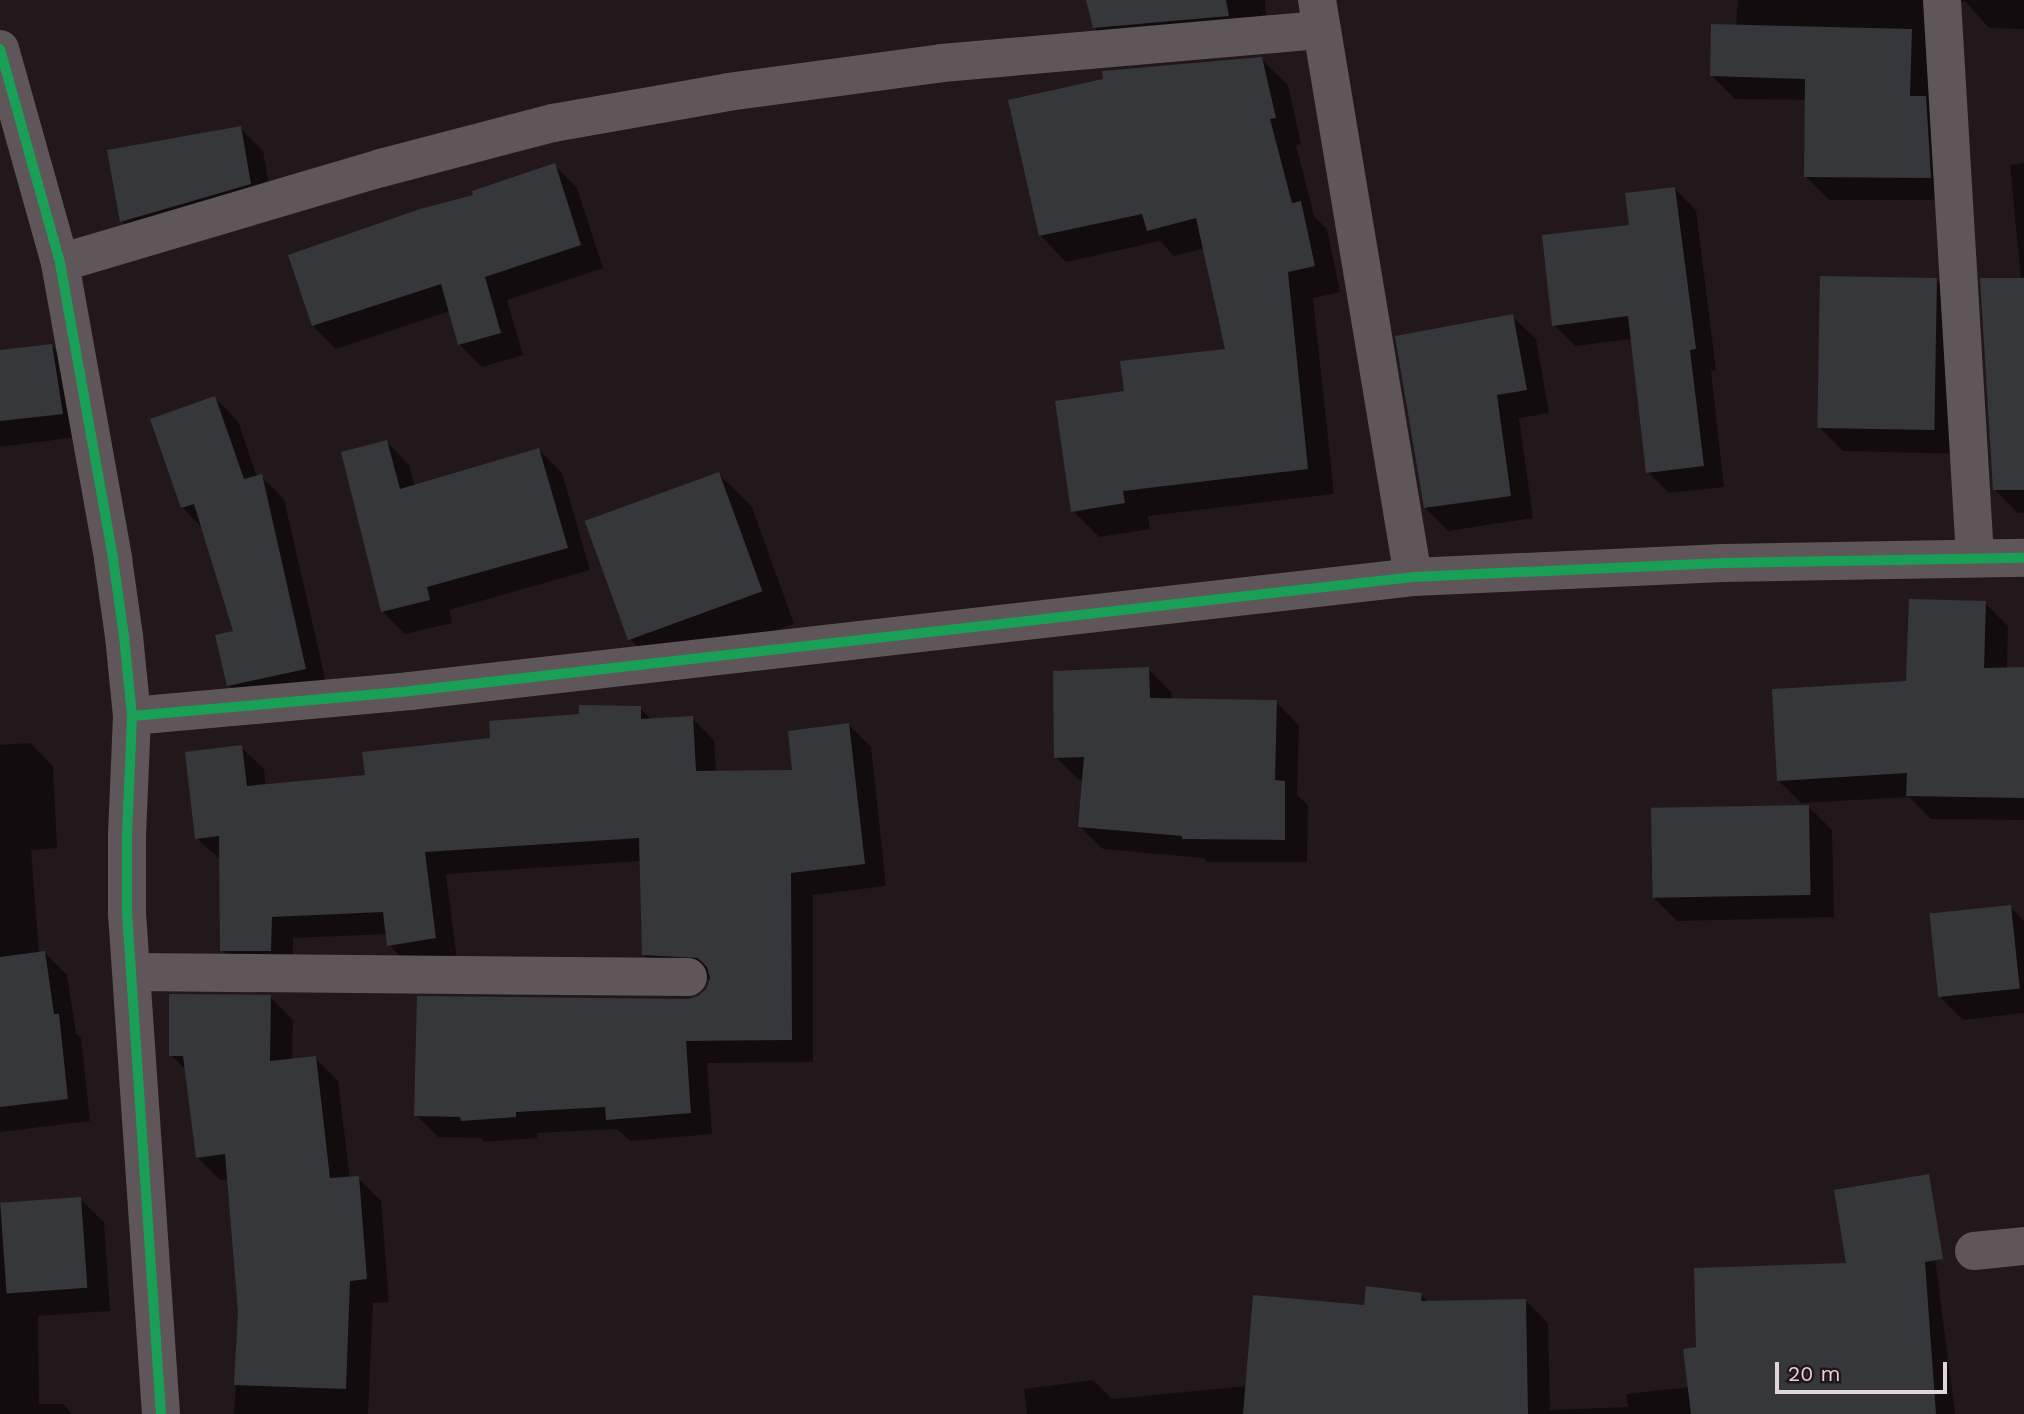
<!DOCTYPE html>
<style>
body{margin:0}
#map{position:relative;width:2024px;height:1414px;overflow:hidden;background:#22181c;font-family:"Work Sans",sans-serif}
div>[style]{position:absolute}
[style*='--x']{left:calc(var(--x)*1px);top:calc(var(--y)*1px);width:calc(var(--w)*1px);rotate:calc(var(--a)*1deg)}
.shadow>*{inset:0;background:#0007}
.building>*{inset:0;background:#36373a;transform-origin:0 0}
.minor>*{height:38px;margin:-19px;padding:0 19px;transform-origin:19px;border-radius:19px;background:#5e5658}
.cycleway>*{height:10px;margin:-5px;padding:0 5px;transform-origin:5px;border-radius:5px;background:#1a9f57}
span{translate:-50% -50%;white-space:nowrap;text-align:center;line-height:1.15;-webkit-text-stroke:5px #25151b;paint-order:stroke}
.scale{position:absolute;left:1775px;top:1362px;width:172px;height:32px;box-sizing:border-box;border:4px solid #e0d5d8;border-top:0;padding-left:9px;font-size:21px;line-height:24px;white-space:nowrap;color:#e0d5d8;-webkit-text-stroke:5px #25151b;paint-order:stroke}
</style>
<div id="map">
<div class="shadow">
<div style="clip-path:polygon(1088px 0,1265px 0,1268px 37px,1117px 50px,1094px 27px)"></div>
<div style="clip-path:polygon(1738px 0,2024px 0,2024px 29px,1989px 28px,1965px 1px,1953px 5px,1953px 200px,1829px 200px,1806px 177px,1807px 100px,1735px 99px,1712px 76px,1736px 26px)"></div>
<div style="clip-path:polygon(1261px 59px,1288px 85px,1301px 144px,1296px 145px,1314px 216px,1327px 229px,1340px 292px,1313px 298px,1334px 494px,1148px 516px,1150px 529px,1099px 537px,1073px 511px,1126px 392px,1227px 351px,1205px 248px,1174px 256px,1160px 241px,1066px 262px,1040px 235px)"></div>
<div style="clip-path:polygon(240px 128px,263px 151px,273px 207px,145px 245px,122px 222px,109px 151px)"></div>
<div style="clip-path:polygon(2024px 163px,2024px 513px,2018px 513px,1995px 490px,2021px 280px,2010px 165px)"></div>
<div style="clip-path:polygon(554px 165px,577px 188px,603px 268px,507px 300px,523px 355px,482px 367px,459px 344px,450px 311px,336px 349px,313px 326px,475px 197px)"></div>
<div style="clip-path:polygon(1675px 189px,1696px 210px,1716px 370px,1711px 371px,1724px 487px,1669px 493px,1648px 472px,1632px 339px,1575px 346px,1554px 325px,1631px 227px)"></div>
<div style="clip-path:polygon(1936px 279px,1959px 302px,1968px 454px,1843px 451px,1819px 427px)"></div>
<div style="clip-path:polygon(1512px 316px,1536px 339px,1549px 413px,1519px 418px,1533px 518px,1448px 531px,1425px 508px)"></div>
<div style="clip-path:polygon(52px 346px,75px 369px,85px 436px,0 447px,0 352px)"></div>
<div style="clip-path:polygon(215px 398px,238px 421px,257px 477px,261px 476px,284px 499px,328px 691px,251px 708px,228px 685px,236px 632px,203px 529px,182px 507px)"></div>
<div style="clip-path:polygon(386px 441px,409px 465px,415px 487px,539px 450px,562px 473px,590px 570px,449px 610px,452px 623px,405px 634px,382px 611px)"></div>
<div style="clip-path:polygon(719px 474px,752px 507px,794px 624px,662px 671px,629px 638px)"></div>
<div style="clip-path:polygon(1985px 603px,2008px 626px,2007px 669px,2024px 669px,2024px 820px,1931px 819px,1909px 797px,1801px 803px,1778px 780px,1908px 682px)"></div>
<div style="clip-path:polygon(1148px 669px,1171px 692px,1172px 700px,1276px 702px,1299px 725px,1297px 795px,1308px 805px,1307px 862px,1207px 862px,1203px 858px,1103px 849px,1079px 826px,1084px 780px,1079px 780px,1056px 757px)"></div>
<div style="clip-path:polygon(640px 708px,652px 720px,692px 718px,714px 740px,716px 772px,794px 772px,849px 725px,871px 747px,886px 886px,813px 895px,813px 1062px,707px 1063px,712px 1134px,630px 1141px,617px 1129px,537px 1133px,537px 1138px,484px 1142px,481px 1138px,438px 1137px,416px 1115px,699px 998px,708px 990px,711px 979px,666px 976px,643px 954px,641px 861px,446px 874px,457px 960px,411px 967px,389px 945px,388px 934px,293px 938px,293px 973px,244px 972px,222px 950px,221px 860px,196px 838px,241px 747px,264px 769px,266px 786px,367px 776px,581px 716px)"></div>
<div style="clip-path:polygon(30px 743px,53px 766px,57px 848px,31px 850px,39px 953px,44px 952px,67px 975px,76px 1033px,81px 1038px,90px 1121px,0 1132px,0 745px)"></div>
<div style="clip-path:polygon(1809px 807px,1832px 830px,1834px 917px,1677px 921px,1654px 898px)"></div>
<div style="clip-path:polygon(2010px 907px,2024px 921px,2024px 1013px,1963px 1020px,1940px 997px)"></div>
<div style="clip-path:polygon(270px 997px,293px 1020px,292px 1060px,315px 1058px,338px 1081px,350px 1179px,358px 1178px,381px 1201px,389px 1302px,373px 1303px,368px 1414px,234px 1414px,240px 1312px,229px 1179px,220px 1180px,197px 1157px,187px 1071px,171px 1055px)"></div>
<div style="clip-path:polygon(80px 1199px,104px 1222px,110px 1311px,38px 1316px,39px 1404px,63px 1404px,72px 1414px,0 1414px,0 1204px)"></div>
<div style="clip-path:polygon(1928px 1203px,1955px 1414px,1027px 1414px,1024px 1389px,1093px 1380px,1112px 1399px,1247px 1386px,1366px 1307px,1421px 1294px,1429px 1303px,1525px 1300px,1548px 1323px,1550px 1410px,1628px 1407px,1626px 1394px,1690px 1387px,1698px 1348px,1848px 1265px)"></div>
</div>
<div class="building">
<div style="clip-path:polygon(1086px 0,1226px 0,1229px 16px,1093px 28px)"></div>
<div style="clip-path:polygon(1711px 24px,1912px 29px,1910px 96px,1926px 96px,1931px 178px,1804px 177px,1805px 79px,1710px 76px)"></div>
<div style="clip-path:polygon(1262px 57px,1276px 118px,1270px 119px,1292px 203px,1301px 201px,1315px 266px,1288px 272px,1308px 469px,1123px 491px,1125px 503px,1071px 512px,1055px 401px,1124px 391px,1120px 361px,1225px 349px,1196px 218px,1147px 231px,1142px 214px,1039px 236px,1008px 100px,1103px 79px,1102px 71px)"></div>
<div style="clip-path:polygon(241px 126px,251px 184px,120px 222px,107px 150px)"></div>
<div style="clip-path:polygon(555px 163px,581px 245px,485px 277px,501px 333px,458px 345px,441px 284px,312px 326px,288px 255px,420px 209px,473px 195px,472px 191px)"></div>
<div style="clip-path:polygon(1675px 187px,1696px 349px,1690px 350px,1704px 466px,1646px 473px,1628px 316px,1552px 326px,1542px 235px,1629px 225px,1625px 193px)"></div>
<div style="left:1820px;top:276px;width:117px;height:152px;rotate:1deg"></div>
<div style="clip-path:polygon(1980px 278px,2024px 278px,2024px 490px,1993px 490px)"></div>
<div style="clip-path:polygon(1513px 314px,1527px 390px,1497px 395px,1511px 496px,1424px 508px,1395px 336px)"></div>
<div style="clip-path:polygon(52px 344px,63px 414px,0 421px,0 350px)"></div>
<div style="clip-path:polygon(215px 396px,244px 479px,262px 474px,306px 669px,227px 686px,215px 635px,233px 631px,194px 504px,181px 508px,150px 419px)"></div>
<div style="clip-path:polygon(387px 440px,400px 489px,539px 448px,568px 548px,427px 587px,430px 600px,381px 612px,341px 452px)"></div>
<div style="left:719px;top:472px;width:127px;height:143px;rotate:70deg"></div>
<div style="clip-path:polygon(1909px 599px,1986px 601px,1984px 668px,2024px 667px,2024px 798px,1906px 796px,1907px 773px,1777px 781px,1772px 689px,1906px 681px)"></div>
<div style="clip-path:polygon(1149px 667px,1150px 698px,1277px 700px,1275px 780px,1285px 781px,1285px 840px,1182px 839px,1182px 836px,1078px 827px,1084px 757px,1054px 758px,1053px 671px)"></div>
<div style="clip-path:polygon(579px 705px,641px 706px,641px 719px,693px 716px,696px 771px,792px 770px,788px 731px,849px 723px,865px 864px,791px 873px,792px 1040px,686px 1041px,691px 1113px,606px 1120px,605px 1107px,516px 1112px,516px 1117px,461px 1121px,460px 1117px,414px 1116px,417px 996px,688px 999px,698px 996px,706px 989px,710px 978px,707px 967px,698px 958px,642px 955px,639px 838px,425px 852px,436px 938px,387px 946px,383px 912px,272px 917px,271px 951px,220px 951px,219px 836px,195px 839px,185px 752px,242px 745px,247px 786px,365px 775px,362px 752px,490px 738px,489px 721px,579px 714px)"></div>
<div style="left:1809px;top:805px;width:90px;height:158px;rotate:89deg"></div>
<div style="left:2011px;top:905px;width:84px;height:82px;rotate:84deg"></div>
<div style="clip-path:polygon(45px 951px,54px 1014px,59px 1014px,68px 1099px,0 1107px,0 957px)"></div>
<div style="clip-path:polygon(169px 994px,271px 995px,270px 1061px,316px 1056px,330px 1178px,359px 1176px,367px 1279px,350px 1281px,346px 1389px,234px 1385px,238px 1312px,225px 1154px,196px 1158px,183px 1056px,169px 1056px)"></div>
<div style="clip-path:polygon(1929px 1174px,1943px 1259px,1925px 1262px,1936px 1414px,1691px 1414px,1683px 1349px,1696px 1347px,1694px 1268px,1846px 1263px,1834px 1190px)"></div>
<div style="left:81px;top:1197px;width:91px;height:81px;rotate:86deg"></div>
<div style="clip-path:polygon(1366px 1286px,1422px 1293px,1421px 1301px,1526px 1299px,1528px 1414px,1243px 1414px,1253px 1295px,1364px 1305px)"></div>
</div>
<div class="minor">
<div style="--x:1317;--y:0;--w:585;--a:80.55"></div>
<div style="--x:1942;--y:0;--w:558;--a:86.61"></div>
<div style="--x:0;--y:49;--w:222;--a:74.3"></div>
<div style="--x:60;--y:263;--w:301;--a:79.8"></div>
<div style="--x:113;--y:559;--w:78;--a:81.9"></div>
<div style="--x:124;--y:636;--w:80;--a:84.3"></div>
<div style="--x:132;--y:716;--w:118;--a:92.4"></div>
<div style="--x:127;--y:834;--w:79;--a:90"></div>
<div style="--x:127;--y:913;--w:502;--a:86.12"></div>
<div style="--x:60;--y:263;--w:335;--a:-16.5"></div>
<div style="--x:381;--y:168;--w:178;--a:-14.7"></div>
<div style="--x:553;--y:123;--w:178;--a:-10"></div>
<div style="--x:728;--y:92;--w:216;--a:-7.7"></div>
<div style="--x:942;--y:63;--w:380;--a:-5"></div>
<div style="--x:132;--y:716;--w:279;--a:-5.1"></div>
<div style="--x:410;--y:691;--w:1009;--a:-6.48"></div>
<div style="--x:1413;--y:577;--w:310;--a:-2.6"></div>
<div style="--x:1723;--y:563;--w:301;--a:-1"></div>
<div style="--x:132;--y:972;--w:556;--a:0.52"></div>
<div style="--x:1974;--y:1251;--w:50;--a:-5.7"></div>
</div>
<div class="cycleway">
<div style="--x:0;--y:49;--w:222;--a:74.3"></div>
<div style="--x:60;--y:263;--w:301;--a:79.8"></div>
<div style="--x:113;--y:559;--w:78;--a:81.9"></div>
<div style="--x:124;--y:636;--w:80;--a:84.3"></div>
<div style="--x:132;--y:716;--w:118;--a:92.4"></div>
<div style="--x:127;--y:834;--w:79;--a:90"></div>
<div style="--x:127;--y:913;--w:502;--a:86.12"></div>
<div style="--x:132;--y:716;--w:279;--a:-5.1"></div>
<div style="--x:410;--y:691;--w:1009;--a:-6.48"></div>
<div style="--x:1413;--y:577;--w:310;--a:-2.6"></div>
<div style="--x:1723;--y:563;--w:301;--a:-1"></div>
</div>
<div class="scale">20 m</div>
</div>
